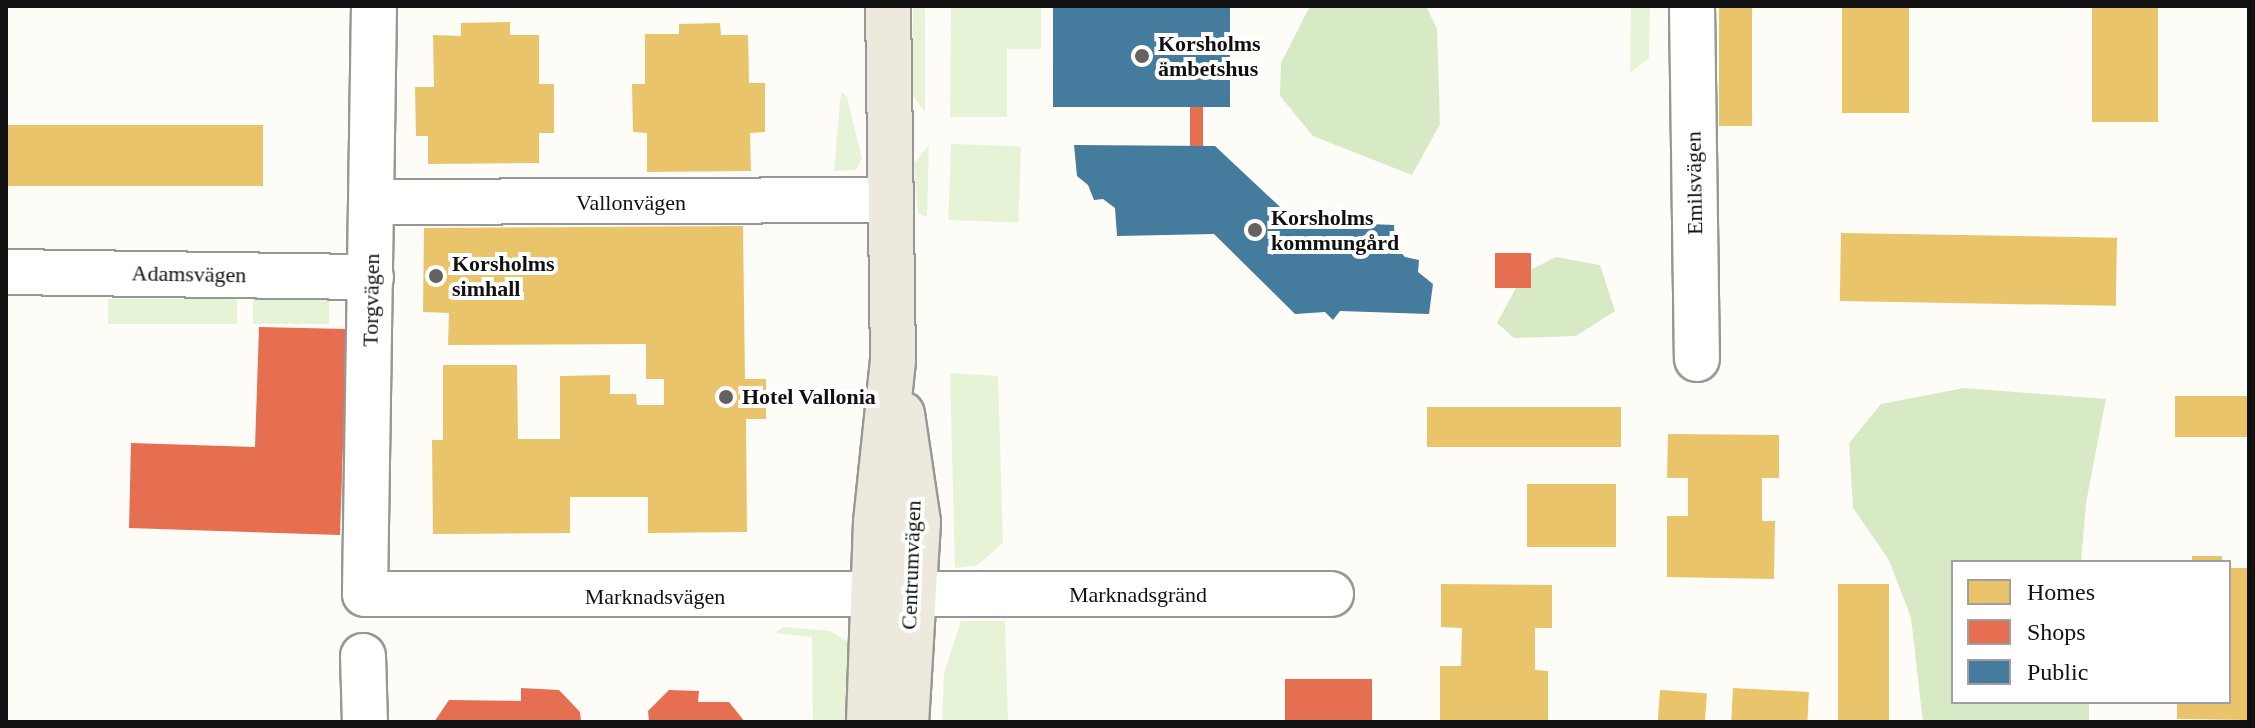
<!DOCTYPE html>
<meta charset="utf-8">
<style>
body{margin:0}
#map{position:relative;width:2255px;height:728px;overflow:hidden;background:#fdfcf7;font-family:Georgia,serif}
div>[style]{position:absolute}
[style*='--x']{left:calc(var(--x)*1px);top:calc(var(--y)*1px);width:calc(var(--w)*1px);rotate:calc(var(--a)*1deg)}
.green>*{inset:0;background:#e7f3d7;transform-origin:0 0}
.forest>*{inset:0;background:#d8eac5}
.homes>*{inset:0;background:#e9c46a;transform-origin:0 0}
.shops>*{inset:0;background:#e76f51;transform-origin:0 0}
.public>*{inset:0;background:#457b9d;transform-origin:0 0}
.roads{filter:drop-shadow(2px 0 #979795) drop-shadow(-2px 0 #979795) drop-shadow(0 2px #979795) drop-shadow(0 -2px #979795)}
.minor>*{height:44px;margin:-22px;padding:0 22px;transform-origin:22px;border-radius:22px;background:#fffffe}
.major>*{height:44px;margin:-22px;padding:0 22px;transform-origin:22px;border-radius:22px;background:#ede9dc}
.dots>*{width:22px;height:22px;translate:-50% -50%;box-sizing:border-box;border:4px solid #fff;border-radius:50%}
span{translate:-50% -50%;white-space:nowrap;text-align:center;line-height:1.15;-webkit-text-stroke:8px #fff;paint-order:stroke}
.poi-label{font-size:22px;color:#111;font-weight:700}
.left{translate:0 -50%;text-align:left}
.street-label{font-size:22px;color:#111}
.frame{position:absolute;inset:0;border:8px solid #111;pointer-events:none}
.legend{position:absolute;left:1951px;top:560px;width:280px;height:144px;box-sizing:border-box;background:#fff;border:2px solid #a0a0a0;margin:0;padding:10px 14px;list-style:none;font-size:24px;color:#111}
.legend li{display:flex;align-items:center;gap:16px;height:40px}
.legend b{width:40px;border:2px solid #a0a0a0}
</style>
<div id="map">
<div class="green">
<div style="clip-path:polygon(913px 6px,925px 6px,925px 112px,912px 95px)"></div>
<div style="clip-path:polygon(951px 6px,1041px 6px,1041px 49px,1007px 49px,1007px 117px,950px 117px)"></div>
<div style="clip-path:polygon(1631px 6px,1650px 6px,1649px 58px,1630px 73px)"></div>
<div style="clip-path:polygon(841px 92px,847px 97px,862px 159px,856px 170px,834px 171px)"></div>
<div style="left:951px;top:144px;width:70px;height:76px;rotate:2deg"></div>
<div style="clip-path:polygon(929px 145px,927px 217px,918px 214px,914px 163px)"></div>
<div style="left:253px;top:298px;width:76px;height:26px"></div>
<div style="left:108px;top:299px;width:129px;height:25px"></div>
<div style="clip-path:polygon(950px 373px,998px 376px,1003px 543px,978px 565px,955px 568px)"></div>
<div style="clip-path:polygon(961px 621px,1005px 621px,1008px 722px,942px 722px,944px 673px)"></div>
<div style="clip-path:polygon(783px 627px,830px 631px,848px 642px,854px 658px,855px 722px,813px 722px,812px 637px,776px 633px)"></div>
</div>
<div class="forest">
<div style="clip-path:polygon(1310px 6px,1426px 6px,1437px 29px,1440px 124px,1412px 175px,1313px 136px,1280px 96px,1281px 63px)"></div>
<div style="clip-path:polygon(1556px 257px,1600px 265px,1615px 311px,1576px 336px,1514px 338px,1497px 323px,1524px 273px)"></div>
<div style="clip-path:polygon(1964px 388px,2106px 399px,2086px 503px,2081px 562px,1953px 562px,1953px 702px,2089px 702px,2089px 722px,1923px 722px,1911px 618px,1889px 560px,1853px 508px,1849px 443px,1881px 404px)"></div>
</div>
<div class="homes">
<div style="left:1719px;top:6px;width:33px;height:120px"></div>
<div style="left:1842px;top:6px;width:67px;height:107px"></div>
<div style="left:2092px;top:6px;width:66px;height:116px"></div>
<div style="clip-path:polygon(510px 22px,510px 35px,539px 35px,539px 84px,554px 84px,554px 133px,539px 133px,539px 163px,428px 164px,428px 136px,416px 136px,415px 87px,434px 87px,433px 35px,461px 36px,461px 23px)"></div>
<div style="clip-path:polygon(720px 23px,721px 35px,748px 35px,749px 83px,765px 83px,765px 132px,750px 133px,751px 171px,647px 172px,647px 133px,633px 132px,632px 84px,645px 84px,645px 34px,679px 34px,679px 24px)"></div>
<div style="left:263px;top:125px;width:61px;height:257px;rotate:90deg"></div>
<div style="clip-path:polygon(743px 226px,745px 379px,766px 379px,766px 419px,746px 419px,747px 532px,648px 533px,648px 497px,570px 497px,570px 533px,433px 534px,432px 440px,443px 440px,443px 365px,517px 365px,518px 439px,560px 439px,560px 376px,610px 375px,610px 394px,636px 394px,637px 405px,664px 405px,664px 379px,646px 379px,646px 344px,448px 345px,449px 313px,423px 312px,424px 228px)"></div>
<div style="left:1841px;top:233px;width:276px;height:68px;rotate:1deg"></div>
<div style="left:2175px;top:396px;width:74px;height:41px"></div>
<div style="left:1427px;top:407px;width:194px;height:40px"></div>
<div style="clip-path:polygon(1668px 434px,1779px 435px,1779px 478px,1762px 478px,1762px 521px,1775px 521px,1774px 579px,1667px 577px,1667px 516px,1688px 516px,1688px 478px,1667px 478px)"></div>
<div style="left:1527px;top:484px;width:89px;height:63px"></div>
<div style="left:2192px;top:556px;width:30px;height:6px"></div>
<div style="clip-path:polygon(2229px 568px,2249px 568px,2249px 720px,2177px 719px,2177px 702px,2229px 702px)"></div>
<div style="clip-path:polygon(1441px 584px,1552px 585px,1552px 628px,1535px 628px,1535px 670px,1548px 671px,1548px 722px,1440px 722px,1440px 666px,1461px 666px,1462px 628px,1441px 627px)"></div>
<div style="left:1838px;top:584px;width:51px;height:138px"></div>
<div style="left:1733px;top:688px;width:76px;height:34px;rotate:3deg"></div>
<div style="left:1660px;top:690px;width:47px;height:32px;rotate:4deg"></div>
</div>
<div class="shops">
<div style="left:1190px;top:107px;width:13px;height:39px"></div>
<div style="left:1531px;top:253px;width:35px;height:36px;rotate:90deg"></div>
<div style="clip-path:polygon(259px 327px,347px 329px,340px 535px,129px 528px,131px 443px,255px 447px)"></div>
<div style="left:1285px;top:679px;width:87px;height:43px"></div>
<div style="clip-path:polygon(521px 688px,559px 690px,580px 712px,581px 722px,434px 722px,449px 700px,521px 701px)"></div>
<div style="clip-path:polygon(669px 690px,699px 691px,698px 702px,729px 702px,745px 722px,649px 722px,648px 711px)"></div>
</div>
<div class="public">
<div style="left:1053px;top:6px;width:177px;height:101px"></div>
<div style="clip-path:polygon(1074px 145px,1215px 146px,1295px 221px,1394px 225px,1395px 246px,1405px 257px,1419px 260px,1418px 272px,1433px 284px,1429px 314px,1340px 311px,1333px 320px,1325px 312px,1295px 314px,1214px 234px,1117px 236px,1115px 208px,1103px 199px,1094px 200px,1088px 185px,1077px 176px)"></div>
</div>
<div class="roads">
<div class="minor">
<div style="--x:374;--y:6;--w:588;--a:90.88"></div>
<div style="--x:365;--y:594;--w:966;--a:0"></div>
<div style="--x:1692;--y:6;--w:353;--a:89.2"></div>
<div style="--x:373;--y:202;--w:516;--a:-0.22"></div>
<div style="--x:6;--y:272;--w:365;--a:0.8"></div>
<div style="--x:363;--y:656;--w:66;--a:88.3"></div>
</div>
<div class="major">
<div style="--x:902;--y:414;--w:109;--a:81.6"></div>
<div style="--x:918;--y:522;--w:200;--a:93.4"></div>
<div style="--x:869;--y:722;--w:200;--a:-88"></div>
<div style="--x:876;--y:522;--w:162;--a:-84"></div>
<div style="--x:893;--y:361;--w:355;--a:-90.8"></div>
</div>
</div>
<div class="dots">
<div style="left:1142px;top:56px;background:#646362"></div>
<div style="left:1255px;top:230px;background:#646362"></div>
<div style="left:436px;top:276px;background:#646362"></div>
<div style="left:726px;top:397px;background:#646362"></div>
</div>
<div class="poi-label">
<span class="left" style="left:1158px;top:56px">Korsholms<br>ämbetshus</span>
<span class="left" style="left:1271px;top:230px">Korsholms<br>kommungård</span>
<span class="left" style="left:452px;top:276px">Korsholms<br>simhall</span>
<span class="left" style="left:742px;top:397px">Hotel Vallonia</span>
</div>
<div class="street-label">
<span style="left:1694px;top:183px;rotate:-91deg">Emilsvägen</span>
<span style="left:631px;top:203px">Vallonvägen</span>
<span style="left:189px;top:274px;rotate:1deg">Adamsvägen</span>
<span style="left:371px;top:300px;rotate:-89deg">Torgvägen</span>
<span style="left:911px;top:565px;rotate:-88deg">Centrumvägen</span>
<span style="left:1138px;top:595px">Marknadsgränd</span>
<span style="left:655px;top:597px">Marknadsvägen</span>
</div>
<div class="frame"></div>
<ul class="legend">
<li><b style="height:22px;background:#e9c46a"></b>Homes</li>
<li><b style="height:22px;background:#e76f51"></b>Shops</li>
<li><b style="height:22px;background:#457b9d"></b>Public</li>
</ul>
</div>
